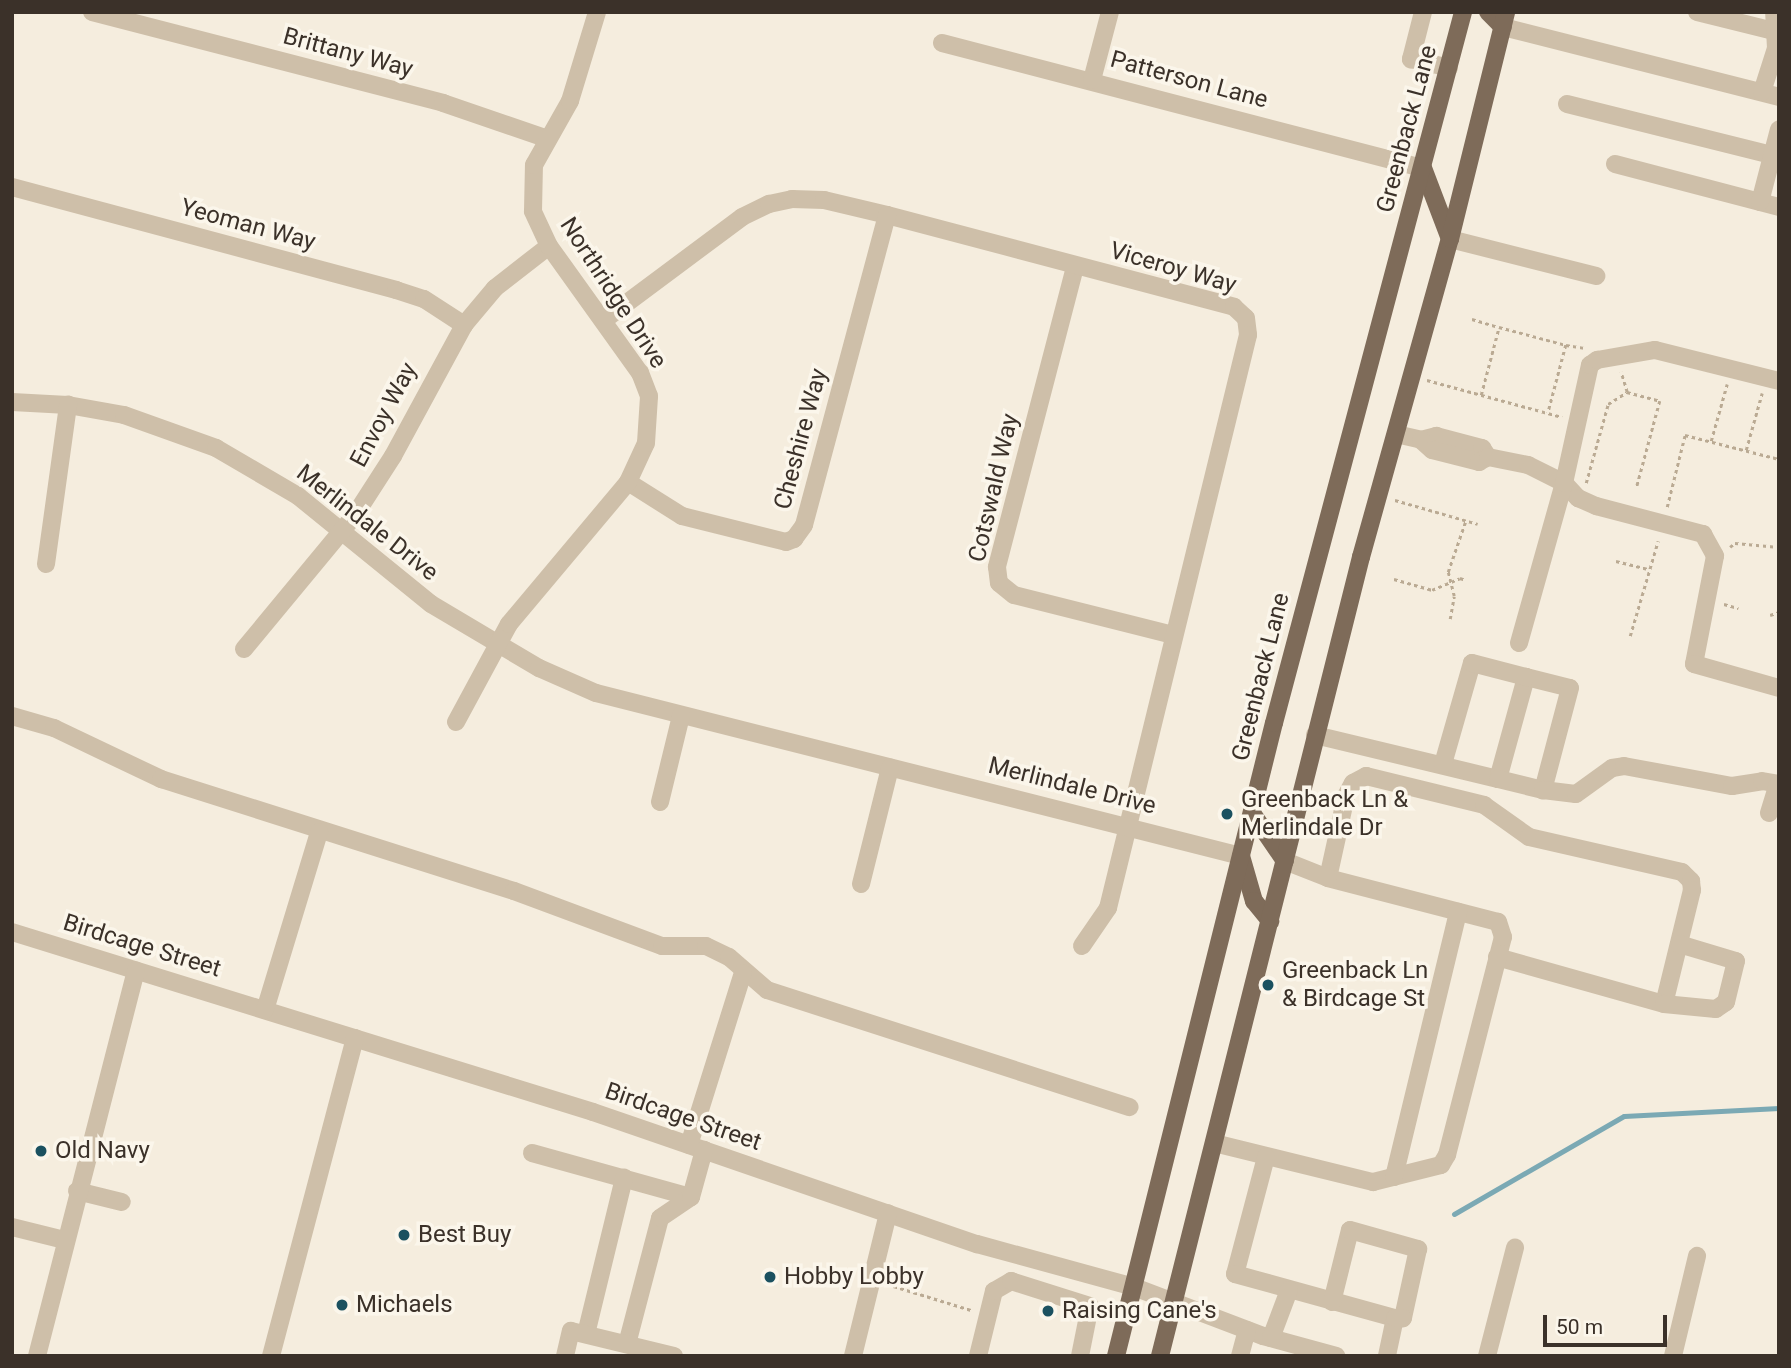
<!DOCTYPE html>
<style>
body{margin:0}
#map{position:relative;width:1791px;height:1368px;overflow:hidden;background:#f5edde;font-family:Roboto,sans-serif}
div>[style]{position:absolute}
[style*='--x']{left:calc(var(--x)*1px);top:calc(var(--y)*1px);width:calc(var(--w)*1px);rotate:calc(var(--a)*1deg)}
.stream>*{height:5px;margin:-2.5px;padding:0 2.5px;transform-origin:2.5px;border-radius:2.5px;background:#7ba9b4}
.path>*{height:2.5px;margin-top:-1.25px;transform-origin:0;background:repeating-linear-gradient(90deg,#baaa93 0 3.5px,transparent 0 7px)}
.minor>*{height:18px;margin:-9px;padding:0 9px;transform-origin:9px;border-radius:9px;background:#cebfa9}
.major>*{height:18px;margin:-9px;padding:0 9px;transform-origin:9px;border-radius:9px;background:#7e6b59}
.dots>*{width:19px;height:19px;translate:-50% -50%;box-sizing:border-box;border:4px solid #fbf6eb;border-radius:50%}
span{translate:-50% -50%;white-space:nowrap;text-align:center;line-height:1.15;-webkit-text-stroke:7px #fbf6eb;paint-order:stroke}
.street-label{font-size:24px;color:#3b3129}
.poi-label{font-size:24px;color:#3b3129}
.left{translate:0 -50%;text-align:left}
.frame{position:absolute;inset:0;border:14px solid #3b3129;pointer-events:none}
.scale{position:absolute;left:1543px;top:1315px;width:124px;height:32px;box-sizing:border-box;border:4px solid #3b3129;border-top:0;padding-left:9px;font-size:21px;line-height:24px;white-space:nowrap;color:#3b3129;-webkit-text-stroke:5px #fbf6eb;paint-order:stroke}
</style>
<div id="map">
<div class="stream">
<div style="--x:1454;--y:1214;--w:196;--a:-30"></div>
<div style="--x:1624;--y:1116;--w:155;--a:-3"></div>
</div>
<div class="path">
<div style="--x:1472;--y:319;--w:28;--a:17"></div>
<div style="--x:1566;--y:345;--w:20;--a:9"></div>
<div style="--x:1427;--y:380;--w:140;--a:15.3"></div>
<div style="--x:1627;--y:392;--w:34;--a:15"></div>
<div style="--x:1660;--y:401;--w:88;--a:105.1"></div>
<div style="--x:1481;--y:395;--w:70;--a:-75.2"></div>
<div style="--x:1499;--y:327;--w:69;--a:15"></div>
<div style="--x:1566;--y:345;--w:70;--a:104.8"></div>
<div style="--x:1711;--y:441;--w:59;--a:-74.3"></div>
<div style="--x:1746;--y:450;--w:59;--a:-74.3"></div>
<div style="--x:1586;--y:483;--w:82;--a:-74.4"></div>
<div style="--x:1608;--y:404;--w:22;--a:-32"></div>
<div style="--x:1627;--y:392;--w:21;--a:-107"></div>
<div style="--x:1395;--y:500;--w:86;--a:16.1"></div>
<div style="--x:1667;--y:507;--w:74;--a:-76"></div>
<div style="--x:1685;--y:435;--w:97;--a:14.3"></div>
<div style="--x:1730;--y:547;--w:6;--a:-39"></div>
<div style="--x:1735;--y:543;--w:44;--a:5.2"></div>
<div style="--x:1616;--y:561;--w:34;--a:14"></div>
<div style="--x:1394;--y:579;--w:40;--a:16"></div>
<div style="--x:1432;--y:590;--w:30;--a:-23"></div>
<div style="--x:1460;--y:578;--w:6;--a:18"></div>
<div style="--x:1724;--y:604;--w:15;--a:16"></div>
<div style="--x:1770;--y:615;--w:9;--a:-18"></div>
<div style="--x:1450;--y:619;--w:23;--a:-80"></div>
<div style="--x:1454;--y:596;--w:25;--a:-104"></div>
<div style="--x:1448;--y:572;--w:55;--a:-70.9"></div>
<div style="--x:1630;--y:636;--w:99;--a:-73.6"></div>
<div style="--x:887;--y:1284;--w:88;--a:17.2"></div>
</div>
<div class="minor">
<div style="--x:92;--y:12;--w:363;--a:14.5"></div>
<div style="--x:443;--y:103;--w:111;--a:18.9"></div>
<div style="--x:1423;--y:12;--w:49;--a:104.3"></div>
<div style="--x:1411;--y:59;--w:39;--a:13"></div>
<div style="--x:1697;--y:12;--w:79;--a:13.9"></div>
<div style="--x:1503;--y:27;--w:285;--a:14.2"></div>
<div style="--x:942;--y:43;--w:497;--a:14.6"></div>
<div style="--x:1092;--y:80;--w:70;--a:-75.2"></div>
<div style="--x:1762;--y:92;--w:46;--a:-72.3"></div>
<div style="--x:1776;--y:48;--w:36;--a:-93"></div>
<div style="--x:1567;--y:104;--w:219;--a:14"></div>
<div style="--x:1615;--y:164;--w:170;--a:14.7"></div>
<div style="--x:12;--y:187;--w:398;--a:15"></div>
<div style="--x:396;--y:290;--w:29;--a:18"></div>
<div style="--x:424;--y:299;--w:48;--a:33"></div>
<div style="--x:1760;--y:202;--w:75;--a:-75.4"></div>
<div style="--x:1450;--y:239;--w:151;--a:14.2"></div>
<div style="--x:1075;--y:267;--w:310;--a:104.6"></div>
<div style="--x:997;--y:567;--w:16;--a:83"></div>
<div style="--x:999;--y:583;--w:19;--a:39"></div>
<div style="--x:1014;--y:595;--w:164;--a:14.1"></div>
<div style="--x:604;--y:320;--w:172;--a:-36.7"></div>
<div style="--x:742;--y:217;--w:30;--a:-26"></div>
<div style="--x:769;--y:204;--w:24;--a:-12"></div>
<div style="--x:792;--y:199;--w:32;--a:2"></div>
<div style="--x:824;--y:200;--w:65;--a:13.4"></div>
<div style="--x:887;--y:215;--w:359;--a:14.8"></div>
<div style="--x:1234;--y:307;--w:16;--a:43"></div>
<div style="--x:1246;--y:318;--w:17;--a:83"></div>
<div style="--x:1248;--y:335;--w:590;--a:103.73"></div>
<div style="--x:1108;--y:908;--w:46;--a:124.4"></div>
<div style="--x:12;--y:402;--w:56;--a:3.1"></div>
<div style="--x:68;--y:405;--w:57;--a:10.1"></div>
<div style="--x:124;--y:415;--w:98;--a:19.7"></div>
<div style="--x:216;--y:448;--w:95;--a:30.3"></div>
<div style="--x:298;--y:496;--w:171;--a:39.1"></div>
<div style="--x:431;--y:604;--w:126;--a:30.7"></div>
<div style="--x:539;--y:668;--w:62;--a:23.7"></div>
<div style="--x:596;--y:693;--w:665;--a:14.18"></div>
<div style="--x:1396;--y:434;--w:26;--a:13"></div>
<div style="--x:1421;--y:440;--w:16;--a:-15"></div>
<div style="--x:1436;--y:436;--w:48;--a:14.6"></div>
<div style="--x:1482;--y:448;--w:11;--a:56"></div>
<div style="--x:1421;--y:440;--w:15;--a:42"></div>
<div style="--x:1432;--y:450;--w:49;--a:14.3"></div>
<div style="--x:1479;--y:462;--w:10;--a:-29"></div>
<div style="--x:1488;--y:457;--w:41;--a:11.3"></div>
<div style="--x:1528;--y:465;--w:40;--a:26.6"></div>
<div style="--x:1564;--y:483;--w:21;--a:47"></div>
<div style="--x:1578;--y:498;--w:20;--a:24"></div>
<div style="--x:1596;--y:506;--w:111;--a:14.7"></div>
<div style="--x:1703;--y:534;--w:25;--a:61"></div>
<div style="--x:1715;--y:556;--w:110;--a:101"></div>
<div style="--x:1694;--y:664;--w:88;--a:15.8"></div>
<div style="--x:628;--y:482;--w:64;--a:32.2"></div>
<div style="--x:682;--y:516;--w:107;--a:14"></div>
<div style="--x:786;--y:542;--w:9;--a:-21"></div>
<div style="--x:794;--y:539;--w:17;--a:-54"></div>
<div style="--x:804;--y:525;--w:321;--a:-75"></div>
<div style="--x:46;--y:564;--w:161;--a:-82.1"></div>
<div style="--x:1519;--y:643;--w:166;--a:-74.3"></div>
<div style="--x:1564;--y:483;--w:121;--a:-77.6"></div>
<div style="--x:1590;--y:365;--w:9;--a:-36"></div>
<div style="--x:1597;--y:360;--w:59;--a:-9.8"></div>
<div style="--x:1655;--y:350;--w:128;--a:14"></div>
<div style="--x:244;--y:649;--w:174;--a:-50.4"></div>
<div style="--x:355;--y:515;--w:70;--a:-57.2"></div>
<div style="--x:393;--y:456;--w:149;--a:-61.5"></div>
<div style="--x:464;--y:325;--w:48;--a:-50"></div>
<div style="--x:495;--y:288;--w:68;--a:-37.9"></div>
<div style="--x:12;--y:716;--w:44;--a:15.9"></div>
<div style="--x:54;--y:728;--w:119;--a:25.5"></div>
<div style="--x:161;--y:779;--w:370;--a:17.6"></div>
<div style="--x:514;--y:891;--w:158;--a:20.4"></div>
<div style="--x:662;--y:946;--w:44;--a:0"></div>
<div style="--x:706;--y:946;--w:25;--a:26"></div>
<div style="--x:729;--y:957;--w:50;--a:41"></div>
<div style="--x:767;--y:990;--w:381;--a:17.9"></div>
<div style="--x:456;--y:722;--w:111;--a:-61.6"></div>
<div style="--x:509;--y:624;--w:185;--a:-50"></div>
<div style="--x:628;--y:482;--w:43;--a:-65.2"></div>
<div style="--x:646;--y:443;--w:47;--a:-86.3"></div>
<div style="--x:649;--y:396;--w:25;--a:-111"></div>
<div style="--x:640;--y:373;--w:156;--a:-125.6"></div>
<div style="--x:549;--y:246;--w:38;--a:-115"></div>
<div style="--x:533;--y:211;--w:46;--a:-88.8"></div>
<div style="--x:534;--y:165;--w:73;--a:-60.6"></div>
<div style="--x:570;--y:101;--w:93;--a:-73.1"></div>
<div style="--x:1315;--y:735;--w:188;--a:13.5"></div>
<div style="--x:1498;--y:779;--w:106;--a:-74.6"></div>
<div style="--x:1526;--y:677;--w:45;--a:14"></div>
<div style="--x:1570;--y:688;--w:106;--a:104.8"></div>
<div style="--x:1543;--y:790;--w:46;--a:-166.3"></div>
<div style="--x:1443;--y:764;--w:105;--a:-74"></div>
<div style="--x:1472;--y:663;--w:56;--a:14.5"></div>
<div style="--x:1543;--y:790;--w:33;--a:7"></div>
<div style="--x:1576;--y:794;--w:44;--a:-35.8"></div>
<div style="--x:1612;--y:768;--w:12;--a:-9"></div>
<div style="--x:1624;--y:766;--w:110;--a:10.5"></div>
<div style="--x:1732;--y:786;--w:30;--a:-9"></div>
<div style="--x:1762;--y:781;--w:17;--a:10"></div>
<div style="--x:660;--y:802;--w:89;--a:-76.3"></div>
<div style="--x:1769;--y:813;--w:30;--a:-73"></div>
<div style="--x:1328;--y:878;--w:84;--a:-77.6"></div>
<div style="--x:1346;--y:796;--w:15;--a:-62"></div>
<div style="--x:1353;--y:783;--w:15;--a:-28"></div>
<div style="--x:1366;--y:776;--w:122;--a:13.8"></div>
<div style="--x:1484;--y:805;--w:55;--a:35.4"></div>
<div style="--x:1529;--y:837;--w:157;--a:12.9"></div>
<div style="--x:1682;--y:872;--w:13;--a:45"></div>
<div style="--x:1691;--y:881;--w:9;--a:84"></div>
<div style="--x:1692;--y:890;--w:117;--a:103.8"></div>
<div style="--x:861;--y:884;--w:120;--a:-76"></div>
<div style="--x:12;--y:932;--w:608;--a:17.21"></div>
<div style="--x:593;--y:1112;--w:406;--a:19"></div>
<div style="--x:977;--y:1244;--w:163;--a:15.3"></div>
<div style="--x:1134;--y:1287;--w:138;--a:20.8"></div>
<div style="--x:1263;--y:1336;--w:76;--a:15.3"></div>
<div style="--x:1497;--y:957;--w:173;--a:15.7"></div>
<div style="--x:1664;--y:1004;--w:52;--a:5.5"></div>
<div style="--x:1716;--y:1009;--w:12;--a:-35"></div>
<div style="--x:1726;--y:1002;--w:42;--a:-76.3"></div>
<div style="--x:1736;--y:961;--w:59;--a:-163.4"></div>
<div style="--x:265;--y:1010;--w:186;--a:-73.1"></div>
<div style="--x:1214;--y:1143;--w:164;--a:13.8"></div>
<div style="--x:1373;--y:1182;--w:70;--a:-14"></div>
<div style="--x:1441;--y:1165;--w:12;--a:-59"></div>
<div style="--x:1447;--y:1155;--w:225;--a:-75.6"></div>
<div style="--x:1503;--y:937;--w:16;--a:-108"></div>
<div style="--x:1498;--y:922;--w:176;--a:-165.5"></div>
<div style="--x:1328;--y:878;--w:46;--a:-158.4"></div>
<div style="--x:689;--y:1145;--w:180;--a:-72.6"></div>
<div style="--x:532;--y:1153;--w:165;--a:15.5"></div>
<div style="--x:1266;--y:1157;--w:121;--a:104.8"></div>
<div style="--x:1235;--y:1274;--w:166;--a:15.4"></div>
<div style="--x:1395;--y:1318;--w:39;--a:102"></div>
<div style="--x:1394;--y:1177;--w:273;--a:-76.4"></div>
<div style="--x:77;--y:1191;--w:46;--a:13.7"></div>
<div style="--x:12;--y:1227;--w:54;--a:14"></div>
<div style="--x:1332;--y:1302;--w:74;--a:-76"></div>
<div style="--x:1350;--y:1230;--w:71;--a:15.6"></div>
<div style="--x:1418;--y:1249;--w:71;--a:102.3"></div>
<div style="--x:1403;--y:1318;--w:8;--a:180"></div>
<div style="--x:586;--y:1334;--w:161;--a:-76.3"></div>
<div style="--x:1271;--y:1338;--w:51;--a:-69.4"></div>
<div style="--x:627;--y:1344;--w:130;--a:-75.3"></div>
<div style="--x:660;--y:1218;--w:37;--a:-34"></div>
<div style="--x:691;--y:1197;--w:49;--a:-74.5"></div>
<div style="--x:37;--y:1356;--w:398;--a:-75.6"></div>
<div style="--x:271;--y:1356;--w:329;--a:-75.2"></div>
<div style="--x:565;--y:1356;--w:26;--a:-77"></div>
<div style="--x:571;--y:1331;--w:106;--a:13.6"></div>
<div style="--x:853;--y:1356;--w:147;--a:-76.2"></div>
<div style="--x:978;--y:1356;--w:67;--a:-76.2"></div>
<div style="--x:994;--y:1291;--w:20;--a:-30"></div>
<div style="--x:1011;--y:1281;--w:83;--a:17.6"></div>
<div style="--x:1090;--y:1306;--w:51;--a:101.3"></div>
<div style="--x:1240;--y:1356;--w:27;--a:-75"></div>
<div style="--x:1487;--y:1356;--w:112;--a:-75.5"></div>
<div style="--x:1673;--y:1356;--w:103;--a:-76.5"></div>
</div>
<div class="major">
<div style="--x:1488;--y:12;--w:21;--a:45"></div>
<div style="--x:1423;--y:168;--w:76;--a:69.2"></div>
<div style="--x:1252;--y:813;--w:58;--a:55.5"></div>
<div style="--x:1241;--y:856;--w:47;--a:73.9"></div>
<div style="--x:1254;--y:901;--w:26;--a:51"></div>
<div style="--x:1116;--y:1356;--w:652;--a:-75.99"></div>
<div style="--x:1274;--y:723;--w:736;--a:-75.11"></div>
<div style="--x:1160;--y:1356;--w:824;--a:-75.88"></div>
<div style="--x:1361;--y:557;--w:330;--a:-74.4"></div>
<div style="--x:1450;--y:239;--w:234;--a:-76.1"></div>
</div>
<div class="dots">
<div style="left:1227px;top:814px;background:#1b5160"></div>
<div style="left:1268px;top:985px;background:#1b5160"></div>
<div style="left:41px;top:1151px;background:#1b5160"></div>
<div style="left:404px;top:1235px;background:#1b5160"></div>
<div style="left:770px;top:1277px;background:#1b5160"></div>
<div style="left:342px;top:1305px;background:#1b5160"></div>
<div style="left:1048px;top:1311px;background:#1b5160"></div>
</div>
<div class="street-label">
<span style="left:348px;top:53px;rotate:15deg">Brittany Way</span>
<span style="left:1189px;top:80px;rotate:15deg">Patterson Lane</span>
<span style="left:1407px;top:129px;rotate:-75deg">Greenback Lane</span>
<span style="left:248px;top:225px;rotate:15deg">Yeoman Way</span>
<span style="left:1173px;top:268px;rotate:16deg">Viceroy Way</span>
<span style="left:613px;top:293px;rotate:57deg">Northridge Drive</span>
<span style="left:384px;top:415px;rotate:-62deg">Envoy Way</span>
<span style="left:801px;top:439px;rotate:-75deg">Cheshire Way</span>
<span style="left:994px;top:488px;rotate:-77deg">Cotswald Way</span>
<span style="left:367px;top:523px;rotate:38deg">Merlindale Drive</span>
<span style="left:1261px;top:677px;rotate:-76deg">Greenback Lane</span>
<span style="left:1072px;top:786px;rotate:14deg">Merlindale Drive</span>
<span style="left:142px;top:946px;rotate:17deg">Birdcage Street</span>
<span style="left:683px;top:1117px;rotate:19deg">Birdcage Street</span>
</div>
<div class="poi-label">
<span class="left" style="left:1241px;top:814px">Greenback Ln &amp;<br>Merlindale Dr</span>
<span class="left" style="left:1282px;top:985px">Greenback Ln<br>&amp; Birdcage St</span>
<span class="left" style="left:55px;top:1151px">Old Navy</span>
<span class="left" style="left:418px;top:1235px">Best Buy</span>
<span class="left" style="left:784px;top:1277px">Hobby Lobby</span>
<span class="left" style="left:356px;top:1305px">Michaels</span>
<span class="left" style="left:1062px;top:1311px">Raising Cane's</span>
</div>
<div class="frame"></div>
<div class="scale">50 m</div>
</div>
